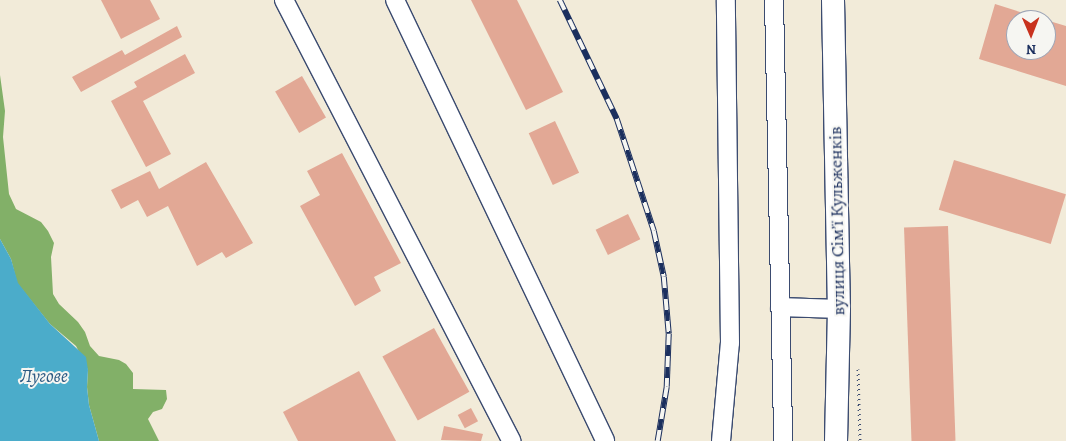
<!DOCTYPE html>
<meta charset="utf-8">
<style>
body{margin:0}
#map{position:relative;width:1066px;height:441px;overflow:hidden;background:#f2ebd9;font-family:Alegreya,serif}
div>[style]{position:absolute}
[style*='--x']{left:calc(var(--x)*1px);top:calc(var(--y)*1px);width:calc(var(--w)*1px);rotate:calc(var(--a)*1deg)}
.forest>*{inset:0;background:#82b068}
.water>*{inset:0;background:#4bacca}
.building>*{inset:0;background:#e2a895;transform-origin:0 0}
.path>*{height:3px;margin-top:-1.5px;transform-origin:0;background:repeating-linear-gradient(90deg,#3b4b70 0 1px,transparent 0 5px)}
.roads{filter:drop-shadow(1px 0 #3b4b70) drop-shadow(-1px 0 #3b4b70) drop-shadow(0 1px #3b4b70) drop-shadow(0 -1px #3b4b70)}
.minor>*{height:18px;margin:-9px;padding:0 9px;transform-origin:9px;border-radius:9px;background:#fff}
.major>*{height:22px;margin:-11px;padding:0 11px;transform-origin:11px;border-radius:11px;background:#fff}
.rail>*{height:5.5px;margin-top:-2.75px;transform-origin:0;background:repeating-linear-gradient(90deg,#f6f6f2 0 11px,#1b2f5e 0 22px);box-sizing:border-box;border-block:1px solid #1b2f5e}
span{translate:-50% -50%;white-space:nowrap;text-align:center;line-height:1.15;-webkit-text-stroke:4px #f6f6f2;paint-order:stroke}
.street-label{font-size:18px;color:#1b2f5e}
.water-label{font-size:19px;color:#2c5b84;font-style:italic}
.north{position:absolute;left:1006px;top:10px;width:50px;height:50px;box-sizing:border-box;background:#f6f6f2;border:1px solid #9ea6b7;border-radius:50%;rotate:179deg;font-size:14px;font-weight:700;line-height:20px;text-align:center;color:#1b2f5e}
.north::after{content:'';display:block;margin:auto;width:18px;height:22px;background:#c8321e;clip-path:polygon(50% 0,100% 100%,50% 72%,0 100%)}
</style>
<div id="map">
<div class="forest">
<div style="clip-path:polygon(0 75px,5px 111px,3px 137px,9px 194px,16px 209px,41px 222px,48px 231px,54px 243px,51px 257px,53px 294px,59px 304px,78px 322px,85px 332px,90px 346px,99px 356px,119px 360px,126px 364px,133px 373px,133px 389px,166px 390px,167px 399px,162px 409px,153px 412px,148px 419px,159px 441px,99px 441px,89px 405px,87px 387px,88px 370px,76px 346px,50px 324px,17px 283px,11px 259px,0 239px)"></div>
</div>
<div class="water">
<div style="clip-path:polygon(0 239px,11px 259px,18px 283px,50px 324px,86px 357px,88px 370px,87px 387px,89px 405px,99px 441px,0 441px)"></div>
</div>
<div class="building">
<div style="clip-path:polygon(101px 0,150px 0,160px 19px,121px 39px)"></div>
<div style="clip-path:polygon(471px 0,517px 0,563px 92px,526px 110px)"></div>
<div style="clip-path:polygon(995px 4px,1045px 20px,1016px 20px,1016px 50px,1046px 50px,1046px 20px,1066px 26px,1066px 86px,979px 59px)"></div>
<div style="clip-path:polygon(177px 26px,182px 37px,81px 92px,72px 77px,122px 50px,125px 55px)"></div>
<div style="clip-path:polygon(185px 54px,195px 73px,143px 101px,171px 154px,146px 167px,111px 101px,137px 87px,134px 82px)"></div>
<div style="left:302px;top:76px;width:48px;height:31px;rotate:60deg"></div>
<div style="left:555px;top:121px;width:57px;height:29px;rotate:65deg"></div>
<div style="clip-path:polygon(342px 153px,401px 263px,374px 277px,381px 291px,355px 306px,300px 206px,320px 195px,307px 171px)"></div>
<div style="left:954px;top:160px;width:117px;height:52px;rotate:17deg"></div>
<div style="clip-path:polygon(206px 162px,253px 243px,226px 258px,222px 252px,197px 266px,168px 206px,147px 217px,138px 200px,121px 209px,111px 190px,150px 171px,159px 189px)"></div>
<div style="left:628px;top:214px;width:28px;height:36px;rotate:64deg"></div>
<div style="left:948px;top:226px;width:215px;height:44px;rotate:88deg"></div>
<div style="left:434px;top:328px;width:73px;height:59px;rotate:61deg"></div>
<div style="clip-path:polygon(359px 371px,396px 441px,298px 441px,283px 412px)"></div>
<div style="left:471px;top:408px;width:15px;height:15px;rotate:62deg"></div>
<div style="clip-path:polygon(444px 426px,483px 434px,481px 441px,441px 440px)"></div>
</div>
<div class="path">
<div style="--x:858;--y:369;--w:72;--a:88.4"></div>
</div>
<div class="roads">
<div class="minor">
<div style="--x:284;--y:0;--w:496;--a:62.7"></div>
<div style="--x:395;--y:0;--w:488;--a:64.5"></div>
<div style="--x:774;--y:0;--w:441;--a:88.8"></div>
<div style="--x:780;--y:307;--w:59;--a:1.9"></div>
<div style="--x:721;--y:441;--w:98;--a:-84.8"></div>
<div style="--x:730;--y:343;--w:343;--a:-90.7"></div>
</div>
<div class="major">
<div style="--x:833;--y:0;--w:309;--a:88.9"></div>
<div style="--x:839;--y:309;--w:132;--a:91.3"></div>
</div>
</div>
<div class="rail">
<div style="--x:560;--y:0;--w:132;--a:64.4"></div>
<div style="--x:617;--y:119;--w:118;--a:71.7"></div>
<div style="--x:654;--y:231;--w:47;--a:77.7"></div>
<div style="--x:664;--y:277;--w:57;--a:85"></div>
<div style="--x:669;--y:334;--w:53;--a:92.2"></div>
<div style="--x:667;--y:387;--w:55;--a:99.5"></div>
</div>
<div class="street-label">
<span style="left:837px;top:221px;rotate:-91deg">вулиця Сімʼї Кульженків</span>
</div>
<div class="water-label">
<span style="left:44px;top:377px">Лугове</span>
</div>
<div class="north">N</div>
</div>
